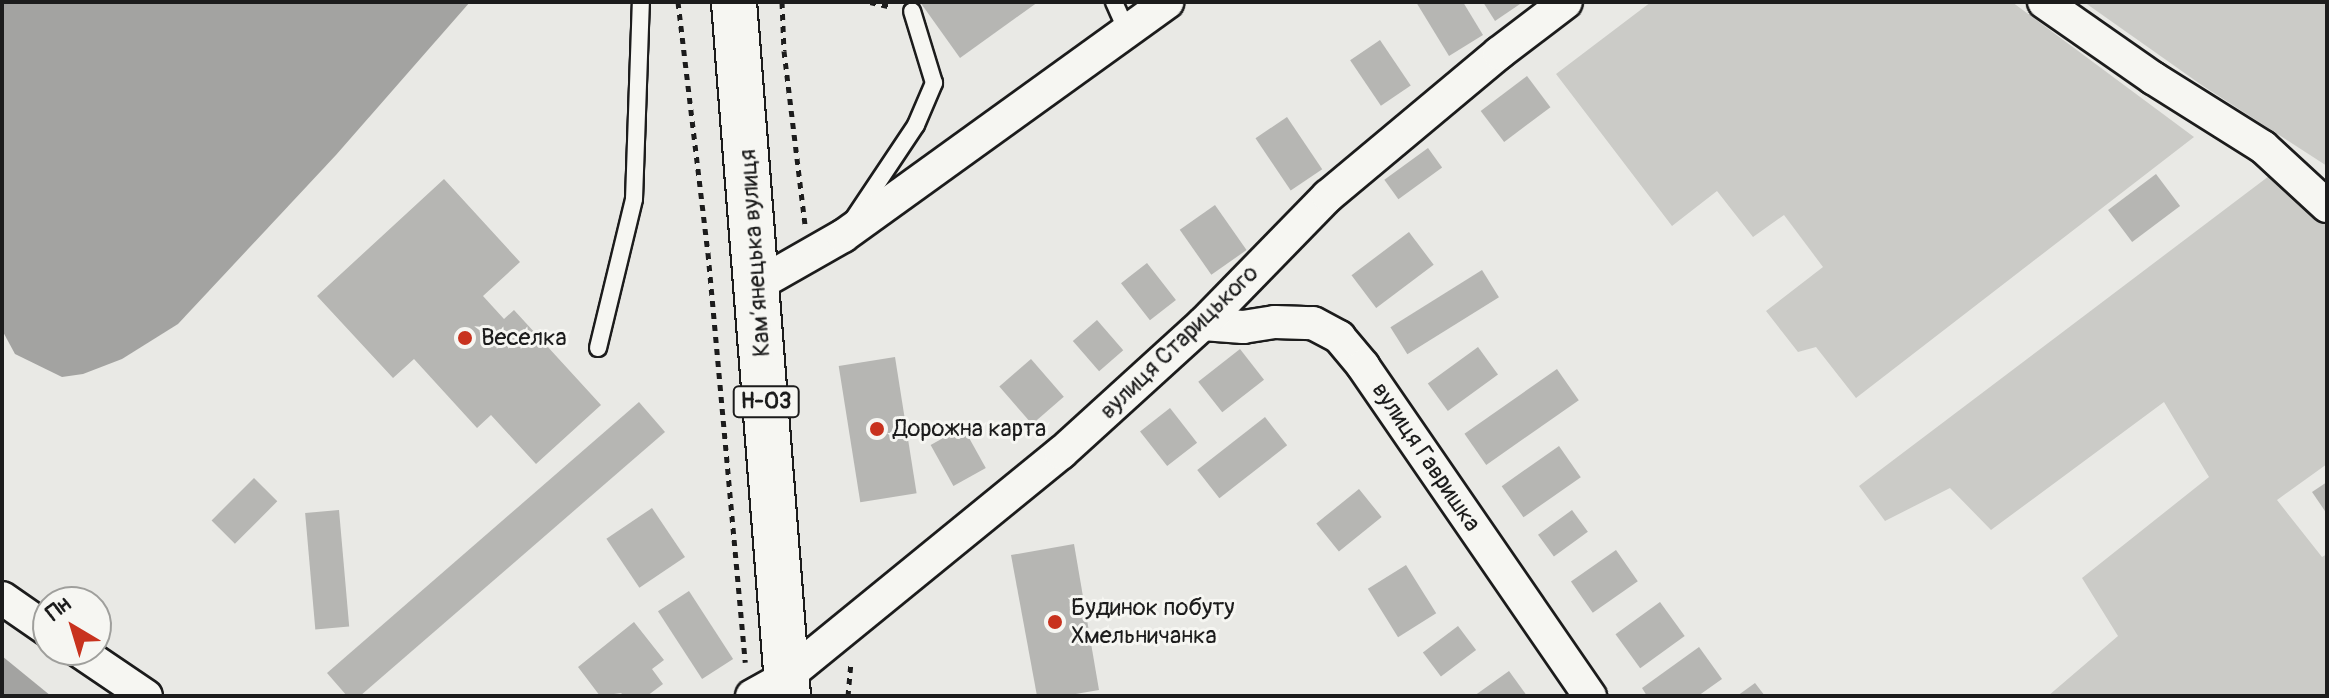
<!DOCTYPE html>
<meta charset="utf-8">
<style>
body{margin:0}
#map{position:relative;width:2329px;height:698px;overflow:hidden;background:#e9e9e5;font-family:Pangolin,sans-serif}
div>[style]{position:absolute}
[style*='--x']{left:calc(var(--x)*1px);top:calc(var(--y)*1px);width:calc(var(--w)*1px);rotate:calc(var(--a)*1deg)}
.green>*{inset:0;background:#cbcbc7}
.water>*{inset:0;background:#a3a3a1}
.building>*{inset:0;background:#b6b6b3;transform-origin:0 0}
.path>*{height:5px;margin-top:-2.5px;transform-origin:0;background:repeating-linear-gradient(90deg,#1c1c1c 0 6px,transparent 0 12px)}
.roads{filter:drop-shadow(2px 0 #1c1c1c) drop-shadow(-2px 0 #1c1c1c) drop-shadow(0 2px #1c1c1c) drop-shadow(0 -2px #1c1c1c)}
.service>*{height:16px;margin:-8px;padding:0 8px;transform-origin:8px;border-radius:8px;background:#f6f6f2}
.minor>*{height:32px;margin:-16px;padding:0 16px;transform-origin:16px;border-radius:16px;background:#f6f6f2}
.primary>*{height:44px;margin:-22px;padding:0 22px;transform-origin:22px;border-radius:22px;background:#f6f6f2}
.dots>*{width:22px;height:22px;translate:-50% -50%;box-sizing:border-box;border:4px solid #f6f6f2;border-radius:50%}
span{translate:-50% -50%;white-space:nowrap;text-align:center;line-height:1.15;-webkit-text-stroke:6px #f6f6f2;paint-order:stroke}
.shield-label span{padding:2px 6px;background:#f6f6f2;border:2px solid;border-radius:6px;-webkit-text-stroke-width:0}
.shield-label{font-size:22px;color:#1c1c1c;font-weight:700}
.street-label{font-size:24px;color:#1c1c1c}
.poi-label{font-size:24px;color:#1c1c1c}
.left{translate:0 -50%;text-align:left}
.frame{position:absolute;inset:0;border:4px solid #1c1c1c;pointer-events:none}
.north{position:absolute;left:32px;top:586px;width:80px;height:80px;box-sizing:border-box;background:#f6f6f2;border:2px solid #9f9f9c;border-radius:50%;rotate:322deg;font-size:22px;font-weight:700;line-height:32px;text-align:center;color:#1c1c1c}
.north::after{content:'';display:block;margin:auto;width:28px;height:36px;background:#c8321e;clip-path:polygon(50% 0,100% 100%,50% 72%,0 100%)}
</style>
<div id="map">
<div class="green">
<div style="clip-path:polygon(1651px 2px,2012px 2px,2194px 137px,1856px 398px,1816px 347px,1798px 352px,1766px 311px,1823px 267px,1784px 215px,1753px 237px,1717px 191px,1672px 226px,1556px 74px)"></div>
<div style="clip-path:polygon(2084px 2px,2327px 2px,2327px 166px,2203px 86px)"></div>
<div style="clip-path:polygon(2273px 173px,2327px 225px,2327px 464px,2277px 500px,2322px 557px,2327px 554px,2327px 696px,2048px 696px,2118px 636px,2082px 578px,2209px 477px,2164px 402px,1991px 530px,1950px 488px,1885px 521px,1859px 486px)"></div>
</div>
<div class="water">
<div style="clip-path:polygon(2px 2px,470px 2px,336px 155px,178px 324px,122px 359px,83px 374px,62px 377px,15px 354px,2px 330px)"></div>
<div style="clip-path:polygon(2px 656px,51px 696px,2px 696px)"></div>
</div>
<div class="building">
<div style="clip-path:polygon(920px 2px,1038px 2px,960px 58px)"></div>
<div style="clip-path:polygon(1416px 2px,1463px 2px,1483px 35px,1449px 56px)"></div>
<div style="clip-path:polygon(1483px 2px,1523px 2px,1495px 21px)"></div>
<div style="left:1380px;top:40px;width:55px;height:36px;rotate:56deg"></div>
<div style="left:1527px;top:76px;width:39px;height:58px;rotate:53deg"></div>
<div style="left:1287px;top:117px;width:63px;height:38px;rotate:56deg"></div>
<div style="left:1428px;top:148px;width:24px;height:54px;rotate:54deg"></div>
<div style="left:2156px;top:174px;width:40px;height:60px;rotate:53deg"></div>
<div style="clip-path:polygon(444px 179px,520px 262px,483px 296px,504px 319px,514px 310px,601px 405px,536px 464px,491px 415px,477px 428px,414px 359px,393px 378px,317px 296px)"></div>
<div style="left:1215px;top:205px;width:55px;height:43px;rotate:55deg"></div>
<div style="left:1409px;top:232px;width:41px;height:72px;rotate:53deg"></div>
<div style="left:1147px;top:263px;width:47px;height:33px;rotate:52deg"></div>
<div style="left:1482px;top:270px;width:32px;height:108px;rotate:58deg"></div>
<div style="left:1097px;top:320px;width:40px;height:32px;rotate:49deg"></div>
<div style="left:1478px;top:347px;width:34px;height:62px;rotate:54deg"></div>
<div style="left:1240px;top:349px;width:39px;height:53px;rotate:52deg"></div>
<div style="left:895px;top:357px;width:138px;height:57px;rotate:81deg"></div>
<div style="left:1031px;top:359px;width:50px;height:42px;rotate:49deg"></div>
<div style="left:1557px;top:369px;width:38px;height:113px;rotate:55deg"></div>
<div style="clip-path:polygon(639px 402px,665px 432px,360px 696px,347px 696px,327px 673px)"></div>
<div style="left:1170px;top:408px;width:44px;height:38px;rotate:52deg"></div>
<div style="left:1265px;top:417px;width:36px;height:86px;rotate:52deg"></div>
<div style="left:963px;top:427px;width:47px;height:37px;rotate:61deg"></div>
<div style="left:1559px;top:446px;width:38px;height:70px;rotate:55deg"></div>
<div style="left:254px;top:478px;width:33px;height:60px;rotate:45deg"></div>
<div style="clip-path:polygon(2327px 482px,2327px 514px,2312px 492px)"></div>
<div style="left:1359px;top:489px;width:36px;height:55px;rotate:51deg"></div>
<div style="left:652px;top:508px;width:59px;height:55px;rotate:56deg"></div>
<div style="left:339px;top:510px;width:117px;height:34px;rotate:85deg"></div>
<div style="left:1572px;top:510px;width:27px;height:42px;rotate:54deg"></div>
<div style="clip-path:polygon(1074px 544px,1099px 690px,1064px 696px,1037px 696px,1011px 555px)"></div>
<div style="left:1616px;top:550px;width:38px;height:55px;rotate:55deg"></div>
<div style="left:1406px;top:565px;width:57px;height:45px;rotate:58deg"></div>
<div style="left:689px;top:591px;width:81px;height:37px;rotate:57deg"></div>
<div style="left:1660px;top:602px;width:42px;height:55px;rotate:54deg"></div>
<div style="clip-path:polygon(634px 622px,664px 660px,652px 669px,663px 684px,647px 696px,624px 696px,621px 693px,600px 696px,578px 667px)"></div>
<div style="left:1458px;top:626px;width:30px;height:44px;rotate:53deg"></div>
<div style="clip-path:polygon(1699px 647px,1722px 679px,1698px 696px,1647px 696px,1642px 688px)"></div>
<div style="clip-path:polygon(1509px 671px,1527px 696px,1474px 696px)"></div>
<div style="clip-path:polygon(1755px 683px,1765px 696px,1737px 696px)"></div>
</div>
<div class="path">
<div style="--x:678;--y:2;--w:253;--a:83.2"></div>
<div style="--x:708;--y:253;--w:411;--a:84.8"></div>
<div style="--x:782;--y:2;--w:49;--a:87.7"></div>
<div style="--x:784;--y:51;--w:174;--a:83.1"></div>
<div style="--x:870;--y:2;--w:23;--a:13"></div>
<div style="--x:848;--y:696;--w:34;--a:-85"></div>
</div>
<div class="roads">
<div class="service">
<div style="--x:1114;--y:2;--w:30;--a:66"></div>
<div style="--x:854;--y:218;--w:112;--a:-56.3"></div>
<div style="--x:916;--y:125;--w:46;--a:-66.8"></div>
<div style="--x:934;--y:83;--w:75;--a:-107"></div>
<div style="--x:598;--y:348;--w:153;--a:-76.4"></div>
<div style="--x:634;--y:199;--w:197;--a:-88"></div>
</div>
<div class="minor">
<div style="--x:2044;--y:2;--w:133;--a:34.9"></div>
<div style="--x:2153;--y:78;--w:130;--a:32.1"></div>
<div style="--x:2263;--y:147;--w:87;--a:42.7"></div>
<div style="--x:757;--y:285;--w:99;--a:-29.7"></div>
<div style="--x:843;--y:236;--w:400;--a:-35.8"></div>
<div style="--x:1203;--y:324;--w:40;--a:4.3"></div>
<div style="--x:1243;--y:327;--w:32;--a:-9"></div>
<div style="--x:1275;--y:322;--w:38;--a:2"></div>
<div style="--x:1313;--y:323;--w:30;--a:28"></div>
<div style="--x:1339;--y:337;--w:38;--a:50"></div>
<div style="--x:1363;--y:366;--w:401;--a:55.5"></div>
<div style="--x:2;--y:598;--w:56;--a:34.8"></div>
<div style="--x:78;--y:650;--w:82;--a:34.1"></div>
<div style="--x:752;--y:696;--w:39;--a:-29"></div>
<div style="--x:786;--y:677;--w:355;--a:-39.2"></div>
<div style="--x:1061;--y:453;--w:192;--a:-42.3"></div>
<div style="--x:1203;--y:324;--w:179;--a:-45.7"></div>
<div style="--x:1328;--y:196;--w:223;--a:-39.9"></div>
<div style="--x:1499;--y:53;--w:84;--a:-37.3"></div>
</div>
<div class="primary">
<div style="--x:734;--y:2;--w:696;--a:85.55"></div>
</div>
</div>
<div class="dots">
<div style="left:465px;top:338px;background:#c8321e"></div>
<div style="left:877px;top:429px;background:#c8321e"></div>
<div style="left:1055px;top:622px;background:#c8321e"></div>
</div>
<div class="shield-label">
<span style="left:766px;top:402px">Н-03</span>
</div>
<div class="street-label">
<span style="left:755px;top:253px;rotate:-94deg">Камʼянецька вулиця</span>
<span style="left:1179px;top:342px;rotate:-44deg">вулиця Старицького</span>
<span style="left:1426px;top:457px;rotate:56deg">вулиця Гавришка</span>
</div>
<div class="poi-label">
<span class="left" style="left:481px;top:338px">Веселка</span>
<span class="left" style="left:893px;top:429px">Дорожна карта</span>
<span class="left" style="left:1071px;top:622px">Будинок побуту<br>Хмельничанка</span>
</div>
<div class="frame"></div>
<div class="north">Пн</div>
</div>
